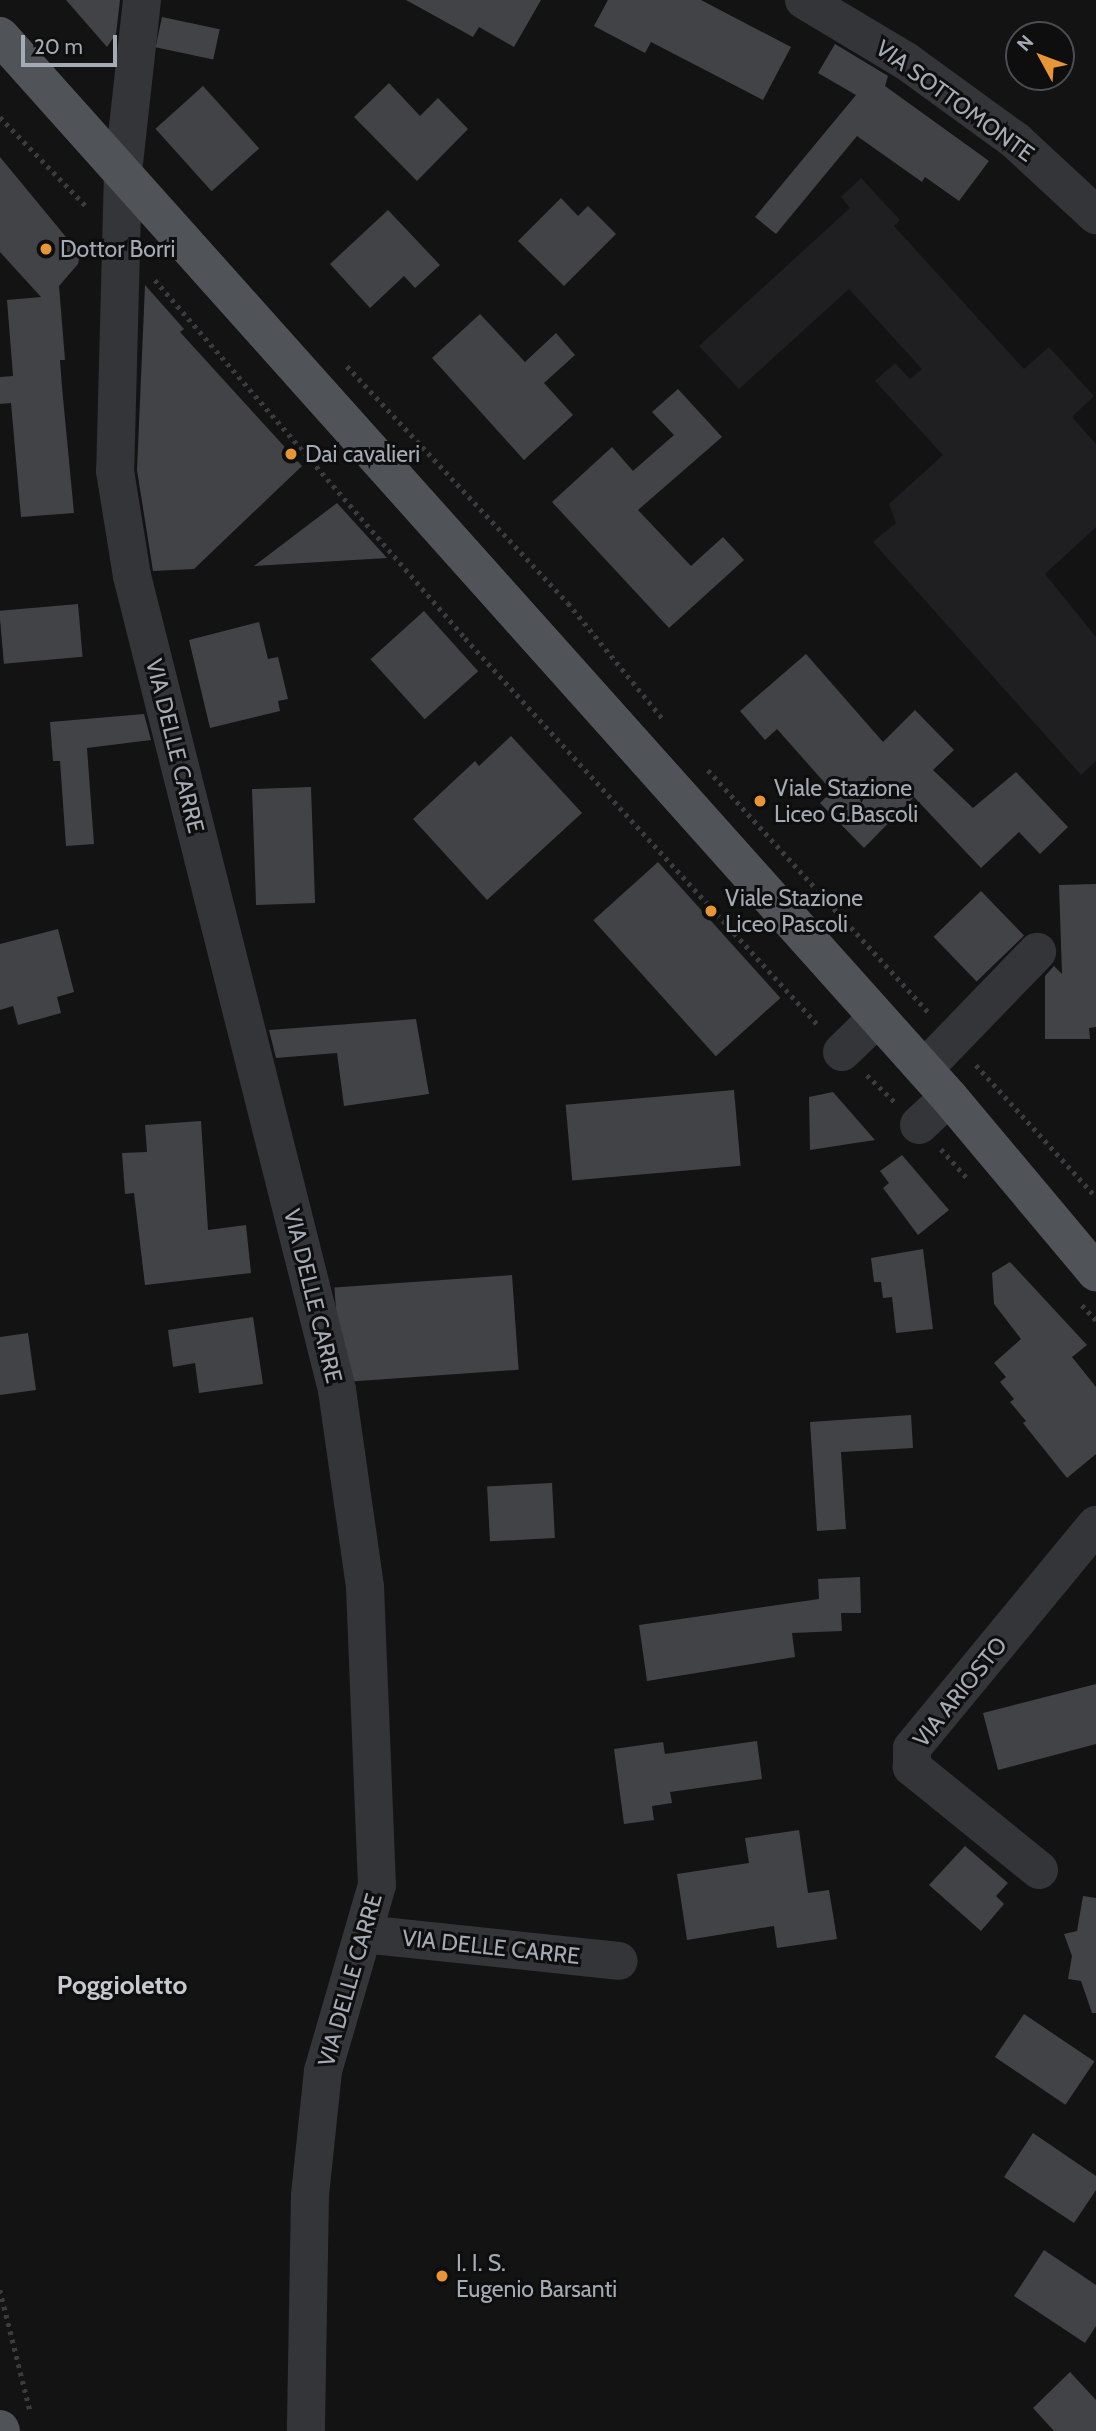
<!DOCTYPE html>
<style>
body{margin:0}
#map{position:relative;width:1096px;height:2431px;overflow:hidden;background:#131314;font-family:Cabin,sans-serif}
div>[style]{position:absolute}
[style*='--x']{left:calc(var(--x)*1px);top:calc(var(--y)*1px);width:calc(var(--w)*1px);rotate:calc(var(--a)*1deg)}
.built>*{inset:0;background:#1f1f21}
.building>*{inset:0;background:#424347;transform-origin:0 0}
.path>*{height:4.5px;margin-top:-2.25px;transform-origin:0;background:repeating-linear-gradient(90deg,#3a3c40 0 3.5px,transparent 0 8.5px)}
.minor>*{height:38px;margin:-19px;padding:0 19px;transform-origin:19px;border-radius:19px;background:#343539}
.major>*{height:38px;margin:-19px;padding:0 19px;transform-origin:19px;border-radius:19px;background:#505358}
.dots>*{width:19px;height:19px;translate:-50% -50%;box-sizing:border-box;border:4px solid #0e0e0f;border-radius:50%}
span{translate:-50% -50%;white-space:nowrap;text-align:center;line-height:1.15;-webkit-text-stroke:6px #0e0e0f;paint-order:stroke}
.street-label{font-size:23px;color:#a5abb4}
.poi-label{font-size:23px;color:#a5abb4}
.left{translate:0 -50%;text-align:left}
.quarter-label{font-size:26px;color:#c6cad0;font-weight:700}
.north{position:absolute;left:1005px;top:21px;width:70px;height:70px;box-sizing:border-box;background:#0e0e0f;border:2px solid #4a4d51;border-radius:50%;rotate:311deg;font-size:19px;font-weight:700;line-height:28px;text-align:center;color:#a5abb4}
.north::after{content:'';display:block;margin:auto;width:24px;height:32px;background:#e69539;clip-path:polygon(50% 0,100% 100%,50% 72%,0 100%)}
.scale{position:absolute;left:21px;top:35px;width:96px;height:32px;box-sizing:border-box;border:4px solid #a5abb4;border-top:0;padding-left:9px;font-size:21px;line-height:24px;white-space:nowrap;color:#a5abb4;-webkit-text-stroke:5px #0e0e0f;paint-order:stroke}
</style>
<div id="map">
<div class="built">
<div style="clip-path:polygon(861px 178px,900px 220px,894px 226px,1024px 369px,1049px 347px,1094px 396px,1072px 417px,1096px 444px,1096px 527px,1045px 574px,1096px 637px,1096px 761px,1081px 775px,873px 542px,896px 523px,889px 504px,943px 455px,875px 381px,895px 363px,910px 379px,922px 369px,849px 289px,739px 389px,699px 346px,850px 208px,841px 197px)"></div>
</div>
<div class="building">
<div style="clip-path:polygon(66px 0,120px 0,116px 34px,107px 47px)"></div>
<div style="clip-path:polygon(406px 0,541px 0,514px 47px,479px 27px,473px 37px)"></div>
<div style="clip-path:polygon(608px 0,701px 0,791px 47px,763px 100px,651px 42px,645px 53px,594px 26px)"></div>
<div style="left:162px;top:17px;width:59px;height:31px;rotate:12deg"></div>
<div style="clip-path:polygon(835px 44px,888px 76px,885px 86px,989px 161px,959px 201px,925px 177px,922px 182px,857px 136px,776px 234px,755px 217px,856px 95px,818px 73px)"></div>
<div style="clip-path:polygon(389px 83px,420px 116px,438px 98px,468px 129px,417px 181px,354px 117px)"></div>
<div style="left:203px;top:86px;width:84px;height:64px;rotate:48deg"></div>
<div style="clip-path:polygon(0 157px,80px 254px,78px 264px,59px 286px,65px 360px,60px 360px,62px 387px,74px 513px,21px 517px,11px 403px,0 404px,0 377px,13px 376px,7px 300px,41px 297px,0 252px)"></div>
<div style="clip-path:polygon(561px 198px,578px 216px,588px 206px,616px 234px,564px 286px,518px 241px)"></div>
<div style="clip-path:polygon(388px 210px,440px 265px,415px 288px,404px 276px,370px 308px,330px 264px)"></div>
<div style="clip-path:polygon(145px 285px,184px 329px,180px 332px,302px 466px,194px 569px,153px 571px,137px 470px)"></div>
<div style="clip-path:polygon(480px 314px,525px 362px,556px 333px,575px 355px,544px 383px,573px 415px,524px 460px,432px 358px)"></div>
<div style="clip-path:polygon(678px 389px,722px 437px,638px 510px,691px 566px,723px 537px,744px 560px,669px 628px,552px 502px,612px 447px,633px 471px,674px 435px,652px 412px)"></div>
<div style="clip-path:polygon(337px 503px,387px 558px,254px 566px)"></div>
<div style="left:78px;top:604px;width:53px;height:79px;rotate:85deg"></div>
<div style="left:424px;top:611px;width:81px;height:72px;rotate:48deg"></div>
<div style="clip-path:polygon(259px 622px,268px 659px,278px 657px,288px 699px,278px 701px,280px 711px,210px 728px,189px 640px)"></div>
<div style="clip-path:polygon(806px 654px,883px 742px,915px 710px,954px 750px,933px 770px,973px 808px,1016px 772px,1068px 827px,1040px 854px,1019px 832px,981px 868px,914px 797px,864px 848px,820px 803px,832px 791px,777px 729px,765px 740px,740px 711px)"></div>
<div style="clip-path:polygon(144px 714px,151px 740px,87px 748px,94px 844px,66px 846px,60px 761px,53px 761px,50px 722px)"></div>
<div style="clip-path:polygon(511px 736px,582px 813px,487px 900px,413px 819px,475px 761px,479px 766px)"></div>
<div style="left:311px;top:787px;width:116px;height:59px;rotate:88deg"></div>
<div style="left:658px;top:862px;width:183px;height:87px;rotate:48deg"></div>
<div style="clip-path:polygon(1096px 884px,1096px 1027px,1089px 1028px,1090px 1039px,1045px 1039px,1045px 976px,1054px 966px,1062px 974px,1059px 885px)"></div>
<div style="left:981px;top:891px;width:62px;height:66px;rotate:46deg"></div>
<div style="clip-path:polygon(58px 929px,74px 992px,57px 997px,61px 1013px,18px 1025px,13px 1006px,0 1010px,0 944px)"></div>
<div style="clip-path:polygon(416px 1019px,429px 1094px,344px 1106px,337px 1053px,276px 1058px,269px 1030px)"></div>
<div style="left:734px;top:1090px;width:76px;height:169px;rotate:85deg"></div>
<div style="clip-path:polygon(833px 1092px,875px 1140px,810px 1150px,809px 1097px)"></div>
<div style="clip-path:polygon(201px 1121px,208px 1230px,246px 1225px,251px 1273px,145px 1285px,134px 1193px,125px 1194px,122px 1153px,147px 1152px,145px 1125px)"></div>
<div style="clip-path:polygon(902px 1155px,949px 1210px,918px 1235px,883px 1188px,889px 1183px,880px 1171px)"></div>
<div style="clip-path:polygon(923px 1249px,933px 1329px,896px 1333px,892px 1297px,883px 1298px,881px 1282px,874px 1282px,871px 1258px)"></div>
<div style="clip-path:polygon(1010px 1262px,1087px 1345px,1072px 1357px,1096px 1387px,1096px 1454px,1067px 1478px,1023px 1423px,1026px 1421px,1010px 1402px,1014px 1399px,1000px 1382px,1006px 1377px,994px 1363px,1021px 1339px,994px 1304px,992px 1273px)"></div>
<div style="left:512px;top:1275px;width:95px;height:178px;rotate:86deg"></div>
<div style="clip-path:polygon(253px 1317px,263px 1384px,199px 1393px,195px 1363px,173px 1367px,168px 1330px)"></div>
<div style="clip-path:polygon(28px 1333px,36px 1390px,0 1395px,0 1337px)"></div>
<div style="clip-path:polygon(911px 1415px,913px 1448px,841px 1452px,846px 1529px,817px 1531px,810px 1422px)"></div>
<div style="left:552px;top:1483px;width:55px;height:65px;rotate:87deg"></div>
<div style="clip-path:polygon(860px 1577px,861px 1613px,841px 1613px,842px 1631px,792px 1633px,795px 1657px,647px 1681px,639px 1625px,819px 1599px,818px 1579px)"></div>
<div style="clip-path:polygon(1096px 1684px,1096px 1744px,998px 1770px,983px 1713px)"></div>
<div style="clip-path:polygon(757px 1741px,762px 1779px,670px 1792px,672px 1803px,652px 1806px,654px 1820px,624px 1824px,614px 1749px,663px 1742px,665px 1754px)"></div>
<div style="clip-path:polygon(799px 1830px,808px 1893px,829px 1890px,837px 1939px,777px 1948px,774px 1926px,687px 1940px,677px 1874px,749px 1863px,745px 1838px)"></div>
<div style="clip-path:polygon(965px 1846px,1008px 1883px,996px 1896px,1004px 1904px,981px 1931px,929px 1885px)"></div>
<div style="clip-path:polygon(1083px 1896px,1096px 1898px,1096px 2013px,1092px 2013px,1081px 1981px,1068px 1979px,1072px 1956px,1064px 1934px,1077px 1931px)"></div>
<div style="left:1024px;top:2014px;width:85px;height:52px;rotate:34deg"></div>
<div style="clip-path:polygon(1033px 2133px,1096px 2176px,1096px 2190px,1074px 2223px,1004px 2177px)"></div>
<div style="clip-path:polygon(1044px 2250px,1096px 2285px,1096px 2326px,1085px 2343px,1014px 2296px)"></div>
<div style="clip-path:polygon(1070px 2372px,1096px 2400px,1096px 2431px,1054px 2431px,1033px 2408px)"></div>
</div>
<div class="path">
<div style="--x:0;--y:117;--w:125;--a:46"></div>
<div style="--x:155;--y:280;--w:474;--a:49.1"></div>
<div style="--x:465;--y:638;--w:525;--a:47.62"></div>
<div style="--x:347;--y:366;--w:324;--a:47"></div>
<div style="--x:568;--y:603;--w:150;--a:50.7"></div>
<div style="--x:708;--y:770;--w:331;--a:47.7"></div>
<div style="--x:976;--y:1065;--w:178;--a:47.7"></div>
<div style="--x:867;--y:1075;--w:40;--a:44"></div>
<div style="--x:941;--y:1149;--w:40;--a:48"></div>
<div style="--x:1082;--y:1305;--w:21;--a:47"></div>
<div style="--x:0;--y:2290;--w:124;--a:76"></div>
</div>
<div class="minor">
<div style="--x:142;--y:0;--w:173;--a:96.3"></div>
<div style="--x:123;--y:172;--w:299;--a:91.5"></div>
<div style="--x:115;--y:471;--w:106;--a:80.8"></div>
<div style="--x:132;--y:576;--w:839;--a:75.86"></div>
<div style="--x:337;--y:1390;--w:199;--a:81.9"></div>
<div style="--x:365;--y:1587;--w:298;--a:87.7"></div>
<div style="--x:377;--y:1885;--w:194;--a:106.2"></div>
<div style="--x:323;--y:2071;--w:125;--a:96"></div>
<div style="--x:310;--y:2195;--w:236;--a:91"></div>
<div style="--x:804;--y:0;--w:119;--a:30.9"></div>
<div style="--x:906;--y:61;--w:136;--a:36"></div>
<div style="--x:1016;--y:141;--w:109;--a:42.8"></div>
<div style="--x:842;--y:1052;--w:49;--a:-44.2"></div>
<div style="--x:924;--y:1069;--w:163;--a:-46"></div>
<div style="--x:919;--y:1125;--w:41;--a:-43"></div>
<div style="--x:1039;--y:1870;--w:164;--a:-141"></div>
<div style="--x:912;--y:1767;--w:19;--a:-90"></div>
<div style="--x:912;--y:1748;--w:289;--a:-50.5"></div>
<div style="--x:363;--y:1934;--w:257;--a:6"></div>
</div>
<div class="major">
<div style="--x:0;--y:36;--w:1423;--a:48.19"></div>
<div style="--x:949;--y:1097;--w:229;--a:50"></div>
<div style="--x:0;--y:2429;--w:2;--a:63"></div>
</div>
<div class="dots">
<div style="left:46px;top:249px;background:#e69539"></div>
<div style="left:291px;top:454px;background:#e69539"></div>
<div style="left:760px;top:801px;background:#e69539"></div>
<div style="left:711px;top:911px;background:#e69539"></div>
<div style="left:442px;top:2276px;background:#e69539"></div>
</div>
<div class="street-label">
<span style="left:955px;top:101px;rotate:36deg">VIA SOTTOMONTE</span>
<span style="left:175px;top:746px;rotate:76deg">VIA DELLE CARRE</span>
<span style="left:313px;top:1296px;rotate:76deg">VIA DELLE CARRE</span>
<span style="left:960px;top:1692px;rotate:-51deg">VIA ARIOSTO</span>
<span style="left:491px;top:1947px;rotate:6deg">VIA DELLE CARRE</span>
<span style="left:350px;top:1980px;rotate:-74deg">VIA DELLE CARRE</span>
</div>
<div class="poi-label">
<span class="left" style="left:60px;top:249px">Dottor Borri</span>
<span class="left" style="left:305px;top:454px">Dai cavalieri</span>
<span class="left" style="left:774px;top:801px">Viale Stazione<br>Liceo G.Bascoli</span>
<span class="left" style="left:725px;top:911px">Viale Stazione<br>Liceo Pascoli</span>
<span class="left" style="left:456px;top:2276px">I. I. S.<br>Eugenio Barsanti</span>
</div>
<div class="quarter-label">
<span style="left:122px;top:1986px">Poggioletto</span>
</div>
<div class="north">N</div>
<div class="scale">20 m</div>
</div>
